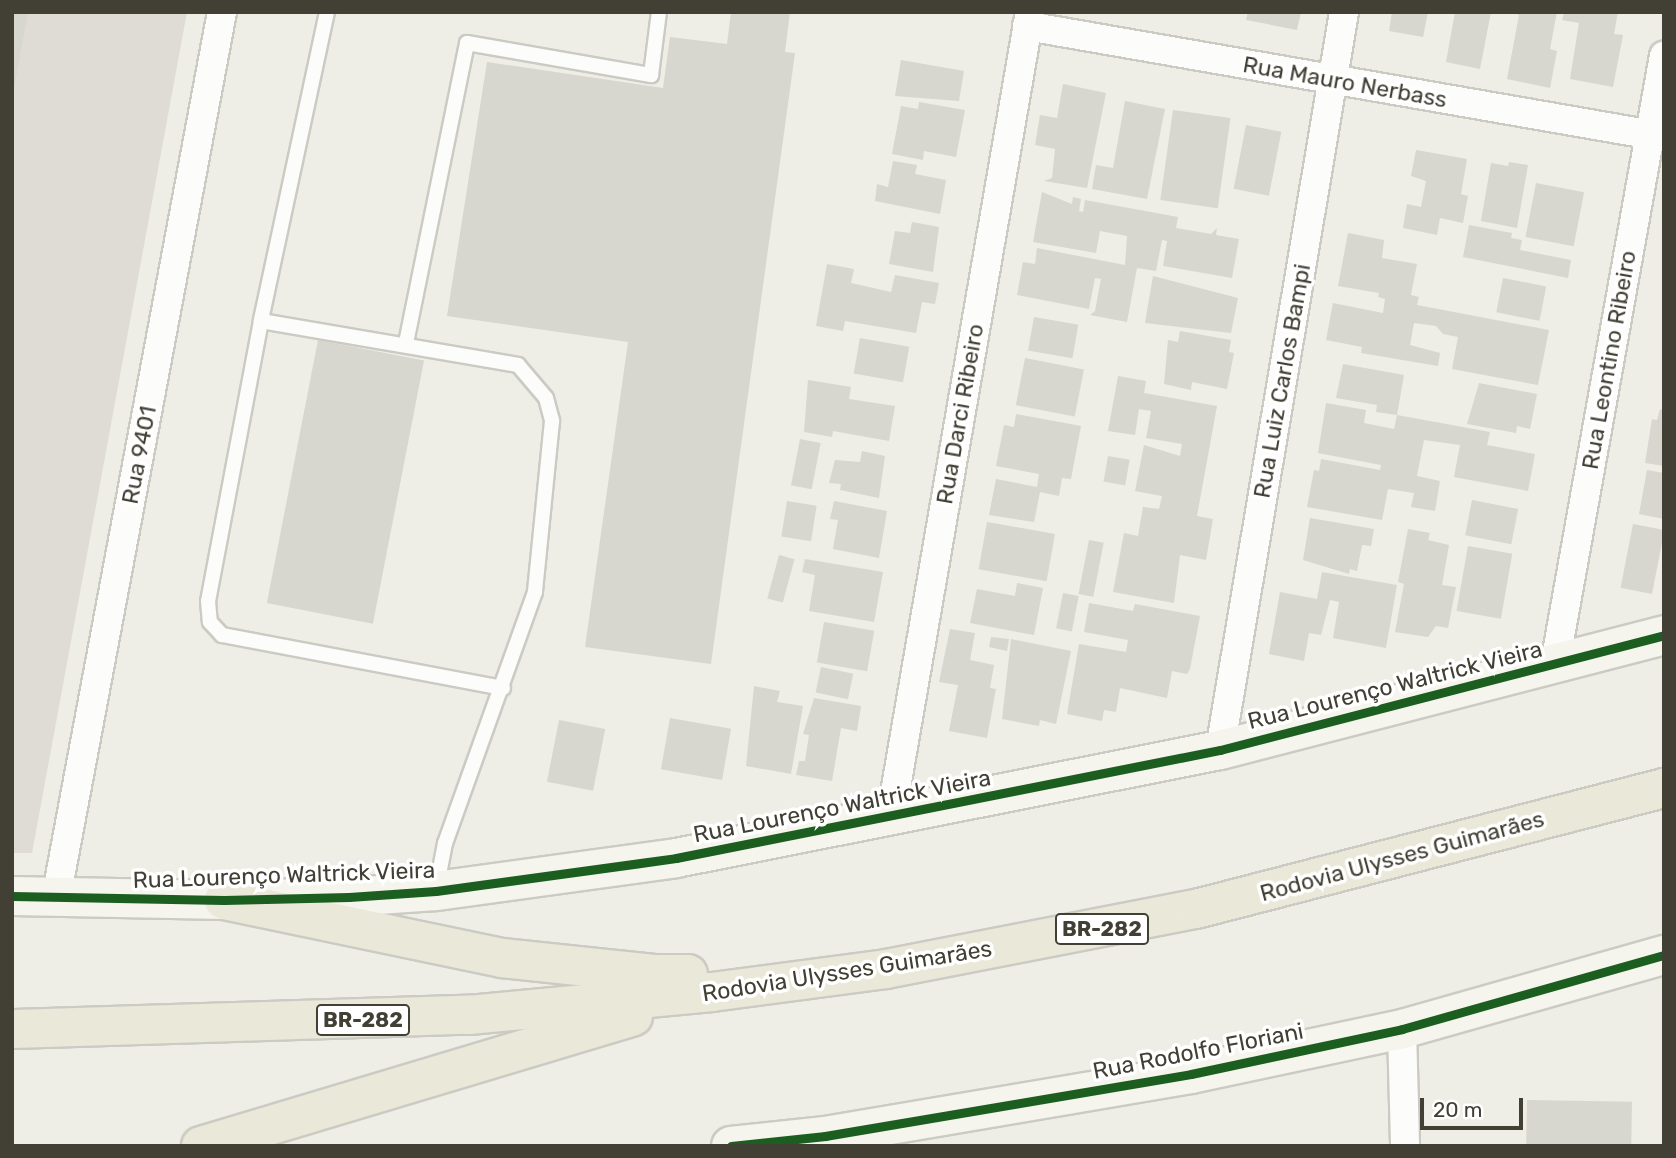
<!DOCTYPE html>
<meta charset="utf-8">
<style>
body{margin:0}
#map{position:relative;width:1676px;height:1158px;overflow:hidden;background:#eeede6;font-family:Rubik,sans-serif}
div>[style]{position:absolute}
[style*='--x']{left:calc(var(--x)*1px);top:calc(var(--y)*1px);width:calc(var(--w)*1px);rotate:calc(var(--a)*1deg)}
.industrial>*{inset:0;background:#dedcd4}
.building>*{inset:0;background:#d7d6cf;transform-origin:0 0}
.roads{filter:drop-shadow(2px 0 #cbcbc4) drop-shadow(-2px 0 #cbcbc4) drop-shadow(0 2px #cbcbc4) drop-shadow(0 -2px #cbcbc4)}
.lane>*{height:14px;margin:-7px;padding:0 7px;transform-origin:7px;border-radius:7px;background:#fcfcfb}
.street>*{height:28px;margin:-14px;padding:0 14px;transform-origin:14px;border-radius:14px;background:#fcfcfb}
.secondary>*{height:38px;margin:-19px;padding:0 19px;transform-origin:19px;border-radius:19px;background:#f5f5ed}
.highway>*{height:38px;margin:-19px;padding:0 19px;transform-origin:19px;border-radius:19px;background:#eae8d8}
.cycleway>*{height:9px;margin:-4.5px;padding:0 4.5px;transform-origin:4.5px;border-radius:4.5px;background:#1b5e20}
span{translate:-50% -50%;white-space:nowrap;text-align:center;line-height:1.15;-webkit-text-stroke:7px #fff;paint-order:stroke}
.shield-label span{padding:2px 5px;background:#fff;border:2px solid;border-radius:5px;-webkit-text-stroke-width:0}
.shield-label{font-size:21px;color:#424034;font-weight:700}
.street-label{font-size:23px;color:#424034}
.frame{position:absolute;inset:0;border:14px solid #424034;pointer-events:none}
.scale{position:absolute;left:1420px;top:1098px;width:103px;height:32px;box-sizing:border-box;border:4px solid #424034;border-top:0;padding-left:9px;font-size:21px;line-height:24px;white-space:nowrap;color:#424034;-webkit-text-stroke:5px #fff;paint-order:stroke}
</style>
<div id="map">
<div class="industrial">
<div style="clip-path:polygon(12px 12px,187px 12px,32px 853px,12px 853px)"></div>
</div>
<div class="building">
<div style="clip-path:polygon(12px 12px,28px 12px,14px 88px,12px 88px)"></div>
<div style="clip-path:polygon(731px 12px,790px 12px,785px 52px,795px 53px,711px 664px,585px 647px,628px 342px,447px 316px,487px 62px,663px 88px,670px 37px,727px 44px)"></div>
<div style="clip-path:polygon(1248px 12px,1301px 12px,1297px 30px,1246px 20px)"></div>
<div style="clip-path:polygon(1392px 12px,1428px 12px,1423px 37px,1389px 31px)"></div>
<div style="clip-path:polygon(1455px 12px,1491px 12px,1480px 69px,1446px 62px)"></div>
<div style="clip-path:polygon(1511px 12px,1557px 12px,1550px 49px,1557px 51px,1550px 88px,1507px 79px,1519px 15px)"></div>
<div style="clip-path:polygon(1564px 12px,1618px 12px,1614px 34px,1623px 35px,1613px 87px,1570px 79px,1579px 23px,1562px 20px)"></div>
<div style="clip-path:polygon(901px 60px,964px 71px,959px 101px,895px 96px)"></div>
<div style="clip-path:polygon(1063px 84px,1106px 93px,1087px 188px,1044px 181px,1052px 178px,1055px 149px,1035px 145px,1040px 115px,1057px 118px)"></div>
<div style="clip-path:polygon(1125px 101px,1165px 109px,1147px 199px,1092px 189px,1096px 165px,1113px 168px)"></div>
<div style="clip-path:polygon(919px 102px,965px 110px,956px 157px,924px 151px,923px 160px,892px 154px,901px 106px,918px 109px)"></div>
<div style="left:1173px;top:110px;width:58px;height:91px;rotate:8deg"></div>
<div style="left:1246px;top:125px;width:36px;height:65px;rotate:11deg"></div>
<div style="clip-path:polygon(1416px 150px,1467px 159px,1461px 194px,1468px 196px,1463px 223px,1440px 218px,1437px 235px,1403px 228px,1407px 204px,1421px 207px,1426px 181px,1411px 176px)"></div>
<div style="clip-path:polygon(893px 161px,917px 165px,915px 174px,946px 180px,940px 214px,875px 201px,877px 184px,888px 187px)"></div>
<div style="clip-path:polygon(1509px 162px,1528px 165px,1517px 228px,1481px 221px,1491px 163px,1508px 166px)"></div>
<div style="left:1536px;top:183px;width:49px;height:55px;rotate:11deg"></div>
<div style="clip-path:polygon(1042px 192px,1072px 204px,1073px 197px,1081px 199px,1079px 211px,1083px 212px,1085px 200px,1178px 217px,1176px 228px,1211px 234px,1217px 228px,1216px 235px,1239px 239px,1232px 278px,1163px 266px,1167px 241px,1162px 240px,1156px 271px,1137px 268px,1127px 322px,1090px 315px,1095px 311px,1101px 279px,1095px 278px,1089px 309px,1017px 295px,1023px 262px,1035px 264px,1037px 248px,1125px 265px,1127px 236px,1100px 231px,1096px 253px,1033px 242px)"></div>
<div style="clip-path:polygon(912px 222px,939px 227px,933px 272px,889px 264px,895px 231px,910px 233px)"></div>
<div style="clip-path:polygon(1469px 225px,1512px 233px,1511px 238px,1522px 240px,1520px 250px,1571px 260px,1568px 278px,1463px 257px)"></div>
<div style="clip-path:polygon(1348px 233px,1384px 240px,1382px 258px,1417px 264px,1411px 295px,1419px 297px,1417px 305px,1549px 330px,1538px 385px,1452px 369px,1458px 337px,1443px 334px,1436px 326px,1414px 323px,1410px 345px,1440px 353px,1438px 366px,1361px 353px,1362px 347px,1326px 340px,1333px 303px,1383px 313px,1385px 299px,1378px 297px,1379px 293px,1338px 286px)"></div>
<div style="clip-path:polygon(827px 264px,854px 269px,851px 283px,891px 292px,895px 275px,939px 283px,935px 304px,922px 302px,916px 333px,845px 321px,843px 331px,816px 326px)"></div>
<div style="clip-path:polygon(1153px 276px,1238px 298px,1231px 333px,1145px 323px)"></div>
<div style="left:1503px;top:278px;width:44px;height:35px;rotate:11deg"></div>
<div style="left:1034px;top:317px;width:45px;height:34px;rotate:10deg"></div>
<div style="clip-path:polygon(1180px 331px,1231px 340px,1229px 352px,1234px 353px,1227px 389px,1192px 382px,1191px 390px,1164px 384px,1168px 340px,1178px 342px)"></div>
<div style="left:860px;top:338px;width:50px;height:36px;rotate:10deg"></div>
<div style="left:318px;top:340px;width:108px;height:268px;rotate:11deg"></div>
<div style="left:1025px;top:358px;width:60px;height:48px;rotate:11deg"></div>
<div style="clip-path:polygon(1343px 364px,1404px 375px,1397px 415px,1376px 412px,1377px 405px,1336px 398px)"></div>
<div style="clip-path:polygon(1118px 376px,1146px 381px,1144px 393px,1217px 406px,1197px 516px,1213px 519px,1206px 560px,1180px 555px,1174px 603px,1113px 592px,1124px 533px,1138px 536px,1143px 507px,1159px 509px,1162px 496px,1135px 491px,1144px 445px,1180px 456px,1182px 444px,1146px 438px,1151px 411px,1139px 409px,1135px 435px,1108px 431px)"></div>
<div style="clip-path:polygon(808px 380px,851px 387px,849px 399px,895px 406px,889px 441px,833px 431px,832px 437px,804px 432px)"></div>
<div style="clip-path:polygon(1479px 383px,1537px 394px,1530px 429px,1517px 426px,1516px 433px,1467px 424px)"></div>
<div style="clip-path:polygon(1326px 403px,1366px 410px,1364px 423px,1394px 429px,1397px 415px,1490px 432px,1487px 445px,1535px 454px,1528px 491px,1454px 477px,1460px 445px,1424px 440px,1417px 476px,1440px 481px,1435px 511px,1411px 507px,1414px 493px,1388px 489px,1382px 520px,1307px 507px,1314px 470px,1319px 471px,1321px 459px,1380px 470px,1381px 465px,1318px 453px)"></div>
<div style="clip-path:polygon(1660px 409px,1664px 410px,1664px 466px,1645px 463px,1652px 419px,1657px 420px)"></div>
<div style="clip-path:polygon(1016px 414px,1081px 426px,1071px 479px,1062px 478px,1059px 496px,1040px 492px,1034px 522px,989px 515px,996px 479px,1037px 487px,1039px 474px,996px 466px,1004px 425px,1014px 427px)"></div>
<div style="left:800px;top:439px;width:21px;height:47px;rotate:11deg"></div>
<div style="clip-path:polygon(862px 451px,885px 456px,879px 498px,840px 490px,841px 484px,829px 483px,835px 460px,860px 462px)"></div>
<div style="left:1108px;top:456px;width:22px;height:26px;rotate:10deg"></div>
<div style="clip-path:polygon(1647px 470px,1664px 473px,1664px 519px,1639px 514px)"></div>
<div style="left:1472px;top:500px;width:47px;height:36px;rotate:11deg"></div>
<div style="left:787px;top:501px;width:30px;height:36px;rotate:9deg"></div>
<div style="clip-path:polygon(834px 501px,887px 511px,879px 558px,833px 549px,838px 520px,830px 519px)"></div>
<div style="clip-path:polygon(1310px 518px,1374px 529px,1371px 546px,1362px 545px,1357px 571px,1350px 569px,1349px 574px,1303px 560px)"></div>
<div style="left:987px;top:522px;width:69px;height:48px;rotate:10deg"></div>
<div style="left:1633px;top:524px;width:32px;height:65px;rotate:11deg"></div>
<div style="clip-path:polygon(1408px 529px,1430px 533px,1428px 540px,1449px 545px,1442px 585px,1456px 587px,1448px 628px,1436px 626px,1428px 637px,1395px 632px,1404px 584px,1398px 582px)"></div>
<div style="left:1089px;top:540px;width:15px;height:55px;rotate:11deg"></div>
<div style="left:1468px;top:546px;width:45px;height:66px;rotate:10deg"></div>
<div style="left:779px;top:555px;width:16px;height:45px;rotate:15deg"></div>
<div style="clip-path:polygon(805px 559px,883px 572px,874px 622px,809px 611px,815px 575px,802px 572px)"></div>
<div style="clip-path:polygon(1322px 572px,1397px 585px,1386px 648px,1333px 638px,1339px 602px,1330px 600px,1321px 635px,1309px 633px,1304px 661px,1269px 654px,1280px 592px,1317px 599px)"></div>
<div style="clip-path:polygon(1017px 583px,1043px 588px,1034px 635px,970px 623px,977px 589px,1015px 596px)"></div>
<div style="left:1063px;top:593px;width:16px;height:36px;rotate:11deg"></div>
<div style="clip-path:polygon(1089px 603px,1133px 611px,1135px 604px,1200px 616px,1190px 669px,1187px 674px,1172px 671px,1167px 698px,1120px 688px,1116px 712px,1104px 710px,1102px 721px,1067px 714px,1079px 644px,1126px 652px,1128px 640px,1084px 632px)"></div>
<div style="left:824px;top:622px;width:51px;height:41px;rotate:10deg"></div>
<div style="clip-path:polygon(950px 629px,975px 633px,970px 660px,994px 665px,990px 688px,996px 689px,987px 738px,949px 731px,958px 685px,939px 682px)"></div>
<div style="clip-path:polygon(991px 637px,1009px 639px,1007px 651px,989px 647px)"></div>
<div style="clip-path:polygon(1011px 639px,1071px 651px,1056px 724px,1040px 720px,1039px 726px,1002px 719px)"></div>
<div style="left:821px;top:667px;width:33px;height:26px;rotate:12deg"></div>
<div style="clip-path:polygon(754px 686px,780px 691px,777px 702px,803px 706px,791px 774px,746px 766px)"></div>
<div style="clip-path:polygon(814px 698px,861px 706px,857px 731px,841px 728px,832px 781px,796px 775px,799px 761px,805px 761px,809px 735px,803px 734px)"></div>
<div style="left:670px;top:718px;width:62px;height:52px;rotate:10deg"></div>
<div style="left:559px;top:720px;width:47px;height:63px;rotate:11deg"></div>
<div style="left:1527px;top:1100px;width:105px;height:46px;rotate:1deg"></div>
</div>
<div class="roads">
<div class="lane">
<div style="--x:327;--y:12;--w:316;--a:102.1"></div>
<div style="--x:261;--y:321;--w:285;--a:100.7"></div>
<div style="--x:208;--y:601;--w:21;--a:85"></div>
<div style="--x:210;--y:622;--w:18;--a:47"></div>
<div style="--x:222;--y:635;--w:286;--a:10.7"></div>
<div style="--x:261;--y:321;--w:261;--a:9.7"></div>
<div style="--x:518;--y:365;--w:43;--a:49.7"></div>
<div style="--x:546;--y:398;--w:24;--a:75"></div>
<div style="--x:552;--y:421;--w:172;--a:95.7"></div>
<div style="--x:535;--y:592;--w:267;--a:109.7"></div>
<div style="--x:445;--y:843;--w:48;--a:100.8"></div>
<div style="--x:406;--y:343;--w:306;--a:-78.5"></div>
<div style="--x:467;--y:43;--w:187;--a:9.9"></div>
<div style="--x:651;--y:75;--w:64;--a:-82.8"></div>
</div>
<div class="street">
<div style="--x:1027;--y:26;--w:647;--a:9.88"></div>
<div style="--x:1555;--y:664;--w:618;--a:-79.84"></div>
<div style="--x:1220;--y:750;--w:748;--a:-80.46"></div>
<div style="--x:891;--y:816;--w:816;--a:-80.19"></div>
<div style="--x:56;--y:898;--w:901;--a:-79.39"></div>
<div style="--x:1402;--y:1029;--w:117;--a:88.5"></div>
</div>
<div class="secondary">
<div style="--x:12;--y:896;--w:212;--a:1.1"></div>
<div style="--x:224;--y:900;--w:125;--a:-1.4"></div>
<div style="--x:349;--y:897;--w:87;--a:-3.9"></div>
<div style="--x:436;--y:891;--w:242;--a:-7.8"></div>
<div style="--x:676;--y:858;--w:555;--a:-11.23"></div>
<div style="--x:1220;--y:750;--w:459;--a:-14.5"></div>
<div style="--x:731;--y:1146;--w:95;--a:-6.1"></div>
<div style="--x:825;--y:1136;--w:371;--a:-9.6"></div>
<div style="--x:1191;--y:1074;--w:216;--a:-12"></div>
<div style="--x:1402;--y:1029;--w:272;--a:-15.8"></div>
</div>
<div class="highway">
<div style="--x:224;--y:900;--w:284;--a:11.8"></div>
<div style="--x:502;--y:958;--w:153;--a:6"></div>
<div style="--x:654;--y:974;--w:34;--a:0"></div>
<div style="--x:12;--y:1029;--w:457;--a:-1.8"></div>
<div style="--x:469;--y:1015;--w:244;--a:-5.4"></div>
<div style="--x:712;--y:992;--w:176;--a:-7.5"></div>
<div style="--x:886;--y:969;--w:316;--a:-11"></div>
<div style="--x:1196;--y:909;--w:483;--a:-14.5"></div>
<div style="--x:201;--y:1146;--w:451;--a:-16.7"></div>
</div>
</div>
<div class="cycleway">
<div style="--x:12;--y:896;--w:212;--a:1.1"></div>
<div style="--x:224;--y:900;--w:125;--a:-1.4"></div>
<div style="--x:349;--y:897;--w:87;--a:-3.9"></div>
<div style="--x:436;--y:891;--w:242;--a:-7.8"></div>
<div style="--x:676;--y:858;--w:555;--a:-11.23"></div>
<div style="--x:1220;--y:750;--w:459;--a:-14.5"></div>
<div style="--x:731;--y:1146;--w:95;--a:-6.1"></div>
<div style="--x:825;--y:1136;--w:371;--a:-9.6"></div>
<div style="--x:1191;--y:1074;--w:216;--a:-12"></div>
<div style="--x:1402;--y:1029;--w:272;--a:-15.8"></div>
</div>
<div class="shield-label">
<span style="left:1102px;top:929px">BR-282</span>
<span style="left:363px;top:1020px">BR-282</span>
</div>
<div class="street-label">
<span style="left:1345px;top:82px;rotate:10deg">Rua Mauro Nerbass</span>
<span style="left:1609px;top:360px;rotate:-80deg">Rua Leontino Ribeiro</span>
<span style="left:1282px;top:381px;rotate:-80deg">Rua Luiz Carlos Bampi</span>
<span style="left:960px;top:414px;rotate:-80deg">Rua Darci Ribeiro</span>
<span style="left:139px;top:455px;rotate:-79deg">Rua 9401</span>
<span style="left:1395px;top:685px;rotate:-14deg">Rua Lourenço Waltrick Vieira</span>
<span style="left:842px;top:806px;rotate:-11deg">Rua Lourenço Waltrick Vieira</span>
<span style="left:1402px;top:856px;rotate:-15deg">Rodovia Ulysses Guimarães</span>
<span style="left:284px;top:875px;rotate:-2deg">Rua Lourenço Waltrick Vieira</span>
<span style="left:847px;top:971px;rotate:-9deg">Rodovia Ulysses Guimarães</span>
<span style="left:1198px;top:1051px;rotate:-11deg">Rua Rodolfo Floriani</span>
</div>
<div class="frame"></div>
<div class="scale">20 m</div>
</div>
